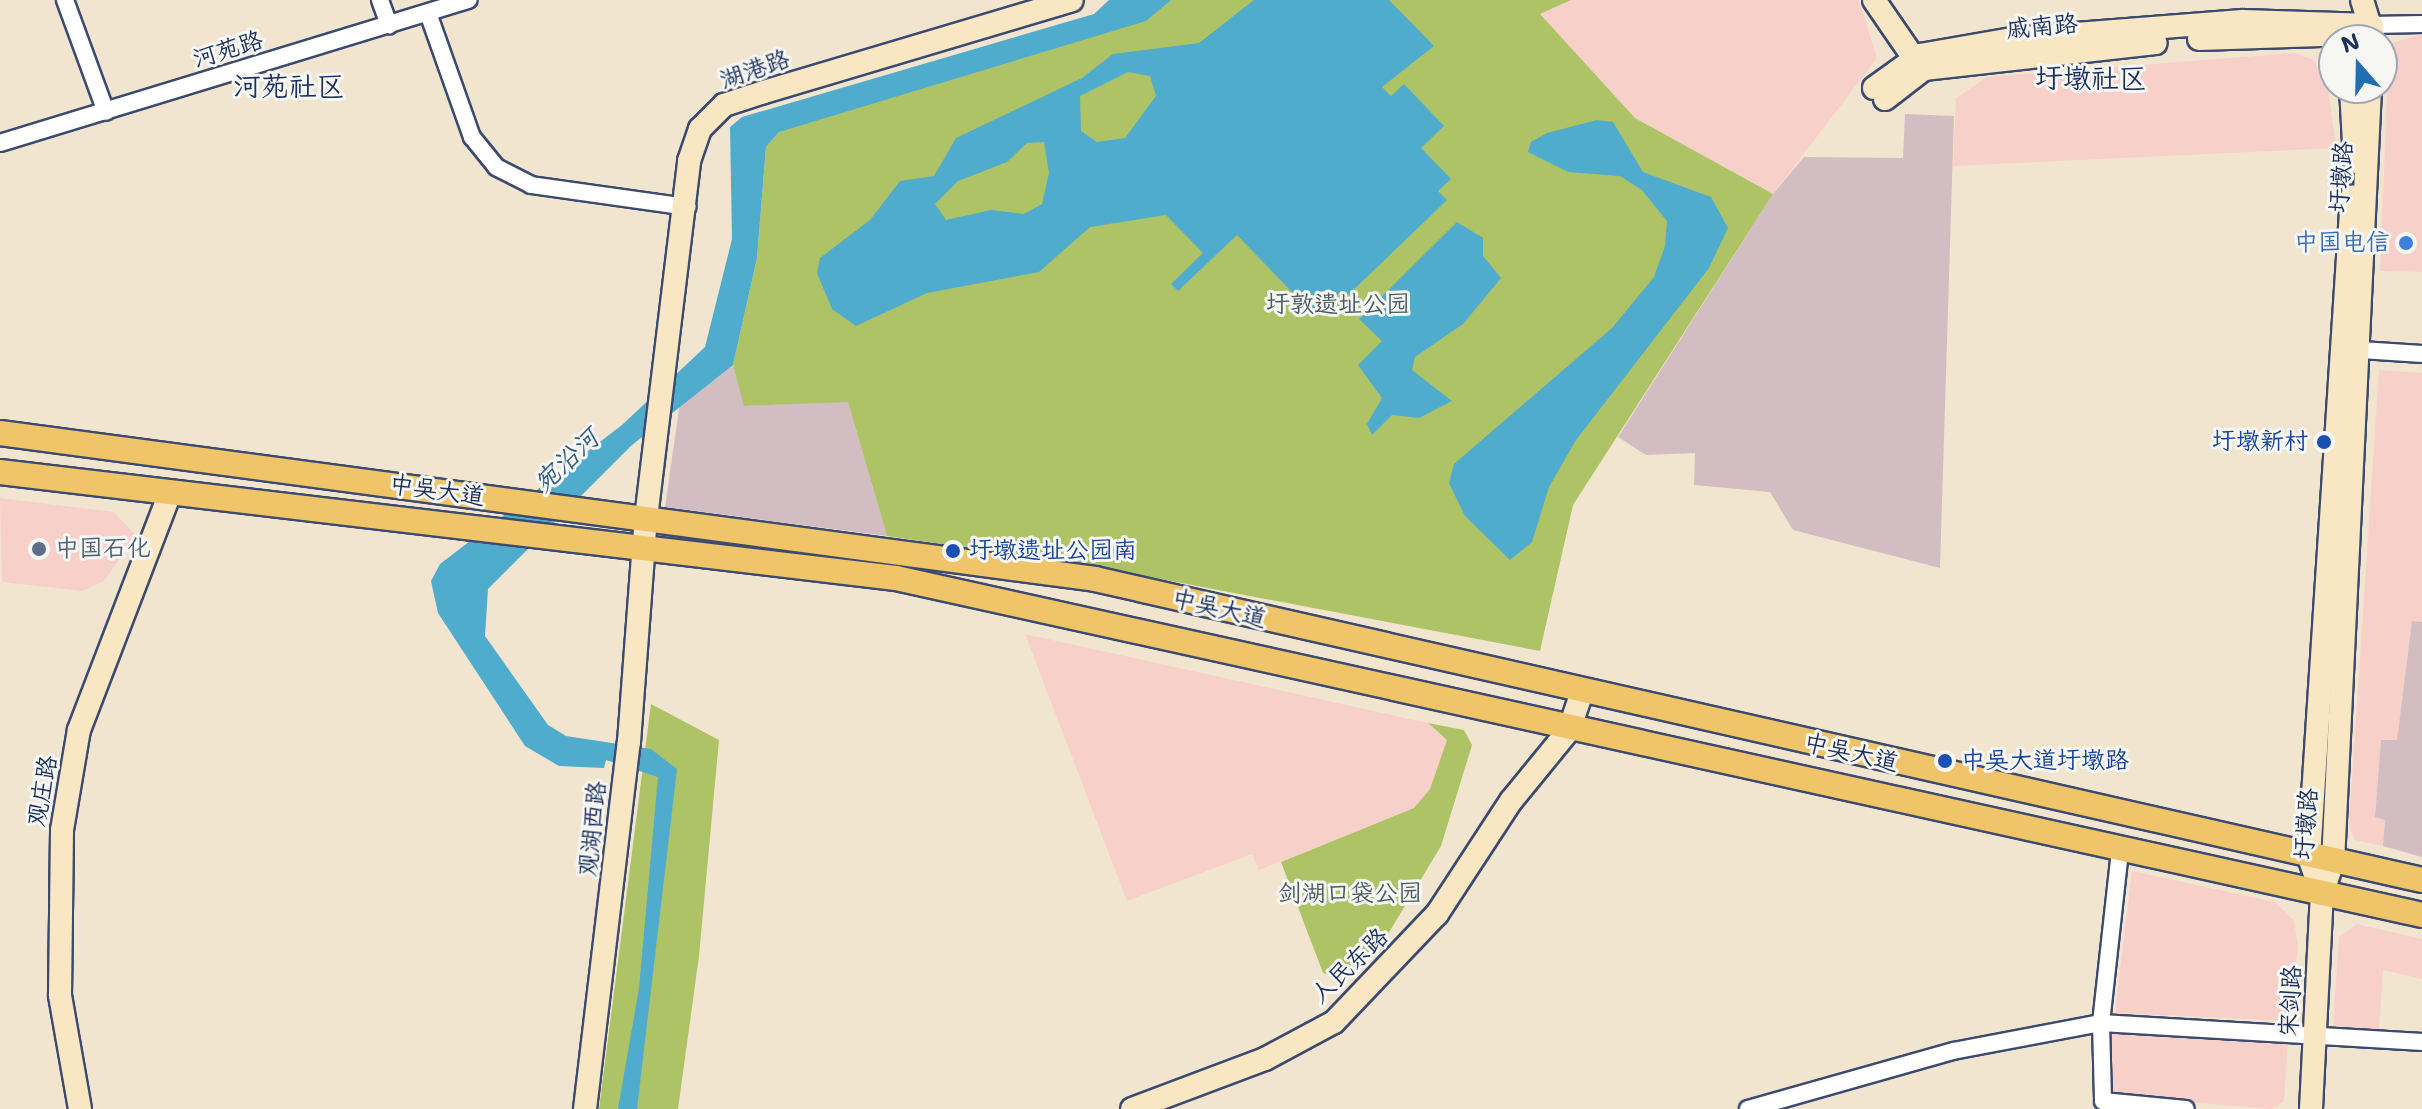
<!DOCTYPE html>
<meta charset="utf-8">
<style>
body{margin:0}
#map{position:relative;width:2422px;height:1109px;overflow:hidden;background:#f2e5cf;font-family:"Shantell Sans","LXGW WenKai TC",sans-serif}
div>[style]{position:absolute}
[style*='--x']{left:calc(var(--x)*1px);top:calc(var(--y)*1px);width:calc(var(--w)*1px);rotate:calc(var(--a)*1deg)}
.built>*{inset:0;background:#f7d0ca}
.industrial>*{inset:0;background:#d2bec2}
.green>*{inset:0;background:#aec266}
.water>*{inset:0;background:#4faccd}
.roads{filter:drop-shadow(2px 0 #3b4a6f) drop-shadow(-2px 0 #3b4a6f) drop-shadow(0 2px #3b4a6f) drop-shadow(0 -2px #3b4a6f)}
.street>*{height:16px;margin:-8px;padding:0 8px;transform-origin:8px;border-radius:8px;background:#fff}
.secondary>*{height:22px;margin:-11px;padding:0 11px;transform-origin:11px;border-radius:11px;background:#f9e7c3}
.primary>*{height:24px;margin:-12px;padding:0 12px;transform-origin:12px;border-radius:12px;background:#f0c469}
.dots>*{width:22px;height:22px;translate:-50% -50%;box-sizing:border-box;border:4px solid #f6f6f2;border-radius:50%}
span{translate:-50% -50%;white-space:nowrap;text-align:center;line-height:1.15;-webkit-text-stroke:6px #f6f6f2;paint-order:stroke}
.street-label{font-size:24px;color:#1b2f5e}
.shop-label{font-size:24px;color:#366cbe}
.right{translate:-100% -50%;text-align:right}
.park-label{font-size:24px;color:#475b60}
.transit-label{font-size:24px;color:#164399}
.left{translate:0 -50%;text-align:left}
.service-label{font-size:24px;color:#4e5e75}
.water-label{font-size:26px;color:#2d5b85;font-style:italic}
.quarter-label{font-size:28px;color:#1b2f5e}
.north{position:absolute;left:2318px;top:24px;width:80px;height:80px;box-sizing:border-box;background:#f6f6f2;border:2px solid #9ea6b7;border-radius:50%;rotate:340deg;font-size:22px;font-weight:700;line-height:32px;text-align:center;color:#1b2f5e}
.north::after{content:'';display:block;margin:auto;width:28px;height:36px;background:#1f6fb2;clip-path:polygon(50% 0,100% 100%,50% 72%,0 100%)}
</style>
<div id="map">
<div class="built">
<div style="clip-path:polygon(1571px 0,1859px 0,1877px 58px,1773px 194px,1635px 118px,1540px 14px)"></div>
<div style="clip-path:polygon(2422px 34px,2422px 272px,2380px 271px,2389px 44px)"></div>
<div style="clip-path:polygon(2295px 53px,2314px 60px,2328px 89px,2336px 148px,1953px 166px,1956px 98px,1987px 77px)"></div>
<div style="clip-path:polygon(2379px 370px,2422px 373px,2422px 622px,2412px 621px,2397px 741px,2381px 740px,2375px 817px,2385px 819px,2383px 846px,2355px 840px,2349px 825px)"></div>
<div style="clip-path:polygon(0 498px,114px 512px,136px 536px,104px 581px,82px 591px,2px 582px)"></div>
<div style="clip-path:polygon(1025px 634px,1428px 723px,1447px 740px,1430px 789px,1414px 808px,1259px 870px,1252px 854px,1127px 901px)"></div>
<div style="clip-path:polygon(2132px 871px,2275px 902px,2294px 921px,2298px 945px,2290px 1021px,2115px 1013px)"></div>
<div style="clip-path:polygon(2357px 924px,2422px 939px,2422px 979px,2383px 970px,2379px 1030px,2333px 1026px,2339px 937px)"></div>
<div style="clip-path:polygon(2111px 1026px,2288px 1039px,2284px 1101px,2272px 1109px,2110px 1096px)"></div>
</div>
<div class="industrial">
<div style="clip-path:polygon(1905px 114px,1954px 116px,1940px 568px,1793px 530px,1770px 492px,1694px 485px,1695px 453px,1646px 455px,1618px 437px,1773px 194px,1804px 157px,1903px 158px)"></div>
<div style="clip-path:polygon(733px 365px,745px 406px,848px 401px,887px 536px,665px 507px,680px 402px)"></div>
<div style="clip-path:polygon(2412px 621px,2422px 622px,2422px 857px,2383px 846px,2385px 820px,2375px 817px,2381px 740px,2397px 740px)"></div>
</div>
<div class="green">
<div style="clip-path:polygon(1141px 0,1571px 0,1540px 14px,1635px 118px,1773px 194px,1573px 505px,1540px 651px,1092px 566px,887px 536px,848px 402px,744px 406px,733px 365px,757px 258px,766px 147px,779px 132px)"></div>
<div style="clip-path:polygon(651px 704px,719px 740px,699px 956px,678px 1109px,599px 1109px)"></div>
<div style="clip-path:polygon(1428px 723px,1464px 730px,1472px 745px,1441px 846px,1388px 934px,1345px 981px,1323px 973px,1281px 862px,1414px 808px,1430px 789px,1447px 740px)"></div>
</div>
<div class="water">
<div style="clip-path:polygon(1109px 0,1171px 0,1146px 21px,779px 132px,766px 147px,757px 258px,733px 365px,632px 445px,488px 589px,485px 636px,548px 725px,566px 736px,651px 749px,677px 769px,637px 1109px,618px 1109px,639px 988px,658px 777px,606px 760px,604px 768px,559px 766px,525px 746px,438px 613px,431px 581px,440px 564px,622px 425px,705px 347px,732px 239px,730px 127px,742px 117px,1094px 14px)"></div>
<div style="clip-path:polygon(evenodd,1254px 0,1389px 0,1434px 46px,1382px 87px,1391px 96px,1404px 84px,1444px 126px,1421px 148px,1451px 179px,1438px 191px,1447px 200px,1346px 297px,1340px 292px,1315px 316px,1237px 235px,1178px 291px,1171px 284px,1203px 253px,1166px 215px,1090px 227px,1039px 272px,927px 293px,856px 326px,832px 309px,817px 273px,820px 258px,870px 220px,900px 181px,934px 176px,956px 138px,1082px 78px,1113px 54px,1199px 43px,1254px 0,1128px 72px,1150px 76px,1156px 96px,1125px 138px,1097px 142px,1081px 131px,1080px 96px,1128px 72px,1254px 0,1044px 142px,1049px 173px,1042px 204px,1024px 214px,991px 210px,946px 220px,935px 204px,958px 181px,1007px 162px,1027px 143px,1044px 142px)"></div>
<div style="clip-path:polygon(1597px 120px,1613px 122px,1643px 172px,1711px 197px,1728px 228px,1709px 268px,1576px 440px,1549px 487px,1532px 542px,1510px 560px,1465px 516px,1449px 483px,1454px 464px,1612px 328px,1654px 277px,1665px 246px,1667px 221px,1642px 190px,1620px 176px,1568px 172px,1528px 152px,1531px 142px,1547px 133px)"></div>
<div style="clip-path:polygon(1457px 222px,1483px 238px,1483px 256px,1501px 278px,1463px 324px,1415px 357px,1412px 370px,1452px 401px,1419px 418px,1392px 415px,1372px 435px,1367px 424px,1382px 398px,1358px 365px,1382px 341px,1359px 319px)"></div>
</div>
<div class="roads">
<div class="street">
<div style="--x:65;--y:0;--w:119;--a:69.9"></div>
<div style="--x:380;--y:0;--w:27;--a:70"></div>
<div style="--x:428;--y:13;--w:132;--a:70.5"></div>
<div style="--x:472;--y:137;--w:38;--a:51"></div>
<div style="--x:496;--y:167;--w:39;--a:27"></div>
<div style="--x:531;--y:185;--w:158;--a:8"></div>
<div style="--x:2372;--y:25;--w:50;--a:-1.1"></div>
<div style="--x:0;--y:143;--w:490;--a:-17"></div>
<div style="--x:2346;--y:349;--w:76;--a:3.8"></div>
<div style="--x:2120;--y:851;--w:173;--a:96.3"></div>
<div style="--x:2101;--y:1023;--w:78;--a:88.5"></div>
<div style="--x:2103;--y:1101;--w:83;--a:5.5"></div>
<div style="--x:1748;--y:1109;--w:213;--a:-15.8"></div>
<div style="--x:1953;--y:1051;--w:151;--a:-10.7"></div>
<div style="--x:2101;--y:1023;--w:322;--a:3.4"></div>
</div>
<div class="secondary">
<div style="--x:1874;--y:0;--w:81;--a:55.5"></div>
<div style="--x:2362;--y:0;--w:37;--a:73"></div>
<div style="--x:2199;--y:39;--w:153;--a:-1.9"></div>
<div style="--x:1874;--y:88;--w:57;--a:-35.7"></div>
<div style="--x:1920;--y:55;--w:93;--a:-9.9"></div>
<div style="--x:2012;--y:39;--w:231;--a:-4.5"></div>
<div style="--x:2242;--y:21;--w:130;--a:1.8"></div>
<div style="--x:2351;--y:88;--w:74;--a:86.9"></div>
<div style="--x:1885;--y:99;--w:49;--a:-37.6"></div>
<div style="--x:1924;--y:69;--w:233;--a:-6.4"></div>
<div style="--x:2322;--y:895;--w:40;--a:-108.9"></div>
<div style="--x:2309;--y:857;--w:662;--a:-86.28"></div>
<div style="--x:80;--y:1109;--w:116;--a:-100"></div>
<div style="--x:60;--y:995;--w:165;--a:-89.3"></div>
<div style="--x:62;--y:830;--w:101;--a:-80.4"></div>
<div style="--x:79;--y:730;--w:252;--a:-69"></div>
<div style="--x:585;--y:1109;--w:370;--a:-83.2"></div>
<div style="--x:629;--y:742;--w:225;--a:-85.7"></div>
<div style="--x:646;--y:518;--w:360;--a:-83.1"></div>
<div style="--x:689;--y:161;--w:34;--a:-71"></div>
<div style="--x:700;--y:129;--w:34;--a:-45"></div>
<div style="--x:724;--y:105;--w:42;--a:-18"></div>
<div style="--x:764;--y:92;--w:321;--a:-16.6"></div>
<div style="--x:1132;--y:1109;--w:142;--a:-20.6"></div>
<div style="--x:1265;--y:1059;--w:78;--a:-28.2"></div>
<div style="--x:1334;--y:1022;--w:149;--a:-46.4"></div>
<div style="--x:1437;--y:914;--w:135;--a:-56.8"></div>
<div style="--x:1511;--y:801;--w:92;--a:-50.8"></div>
<div style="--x:1569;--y:730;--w:40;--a:-71.1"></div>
<div style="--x:2311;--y:1109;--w:214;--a:-87.1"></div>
<div style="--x:2322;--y:895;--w:35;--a:-72"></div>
<div style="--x:2333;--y:862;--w:775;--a:-87.26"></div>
</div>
<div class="primary">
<div style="--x:0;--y:433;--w:1105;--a:7.59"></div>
<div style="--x:1095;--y:579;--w:1361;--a:12.78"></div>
<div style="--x:0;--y:472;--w:902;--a:6.75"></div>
<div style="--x:896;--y:578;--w:1563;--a:12.45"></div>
</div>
</div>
<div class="dots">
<div style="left:2406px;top:243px;background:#3f7fe0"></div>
<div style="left:2324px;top:442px;background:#1a4fb4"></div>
<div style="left:39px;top:549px;background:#5c6f8a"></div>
<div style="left:953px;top:551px;background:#1a4fb4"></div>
<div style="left:1945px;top:761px;background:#1a4fb4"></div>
</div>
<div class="street-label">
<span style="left:2042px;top:27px;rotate:-5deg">戚南路</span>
<span style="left:228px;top:50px;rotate:-17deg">河苑路</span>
<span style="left:755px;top:70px;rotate:-19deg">湖港路</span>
<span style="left:2342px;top:177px;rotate:-86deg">圩墩路</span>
<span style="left:437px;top:491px;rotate:8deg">中吴大道</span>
<span style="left:1219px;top:609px;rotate:13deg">中吴大道</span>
<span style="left:1851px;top:753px;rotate:13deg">中吴大道</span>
<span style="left:43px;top:791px;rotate:-80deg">观庄路</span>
<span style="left:2307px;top:824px;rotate:-86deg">圩墩路</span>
<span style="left:593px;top:829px;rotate:-84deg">观湖西路</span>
<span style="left:1350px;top:966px;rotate:-44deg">人民东路</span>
<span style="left:2291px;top:1001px;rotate:-87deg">宋剑路</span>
</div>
<div class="shop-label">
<span class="right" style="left:2390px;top:243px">中国电信</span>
</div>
<div class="park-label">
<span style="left:1338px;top:305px">圩敦遗址公园</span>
<span style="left:1350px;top:894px">剑湖口袋公园</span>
</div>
<div class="transit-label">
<span class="right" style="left:2308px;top:442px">圩墩新村</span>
<span class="left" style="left:969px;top:551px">圩墩遗址公园南</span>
<span class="left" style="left:1961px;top:761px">中吴大道圩墩路</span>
</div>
<div class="service-label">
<span class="left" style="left:55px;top:549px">中国石化</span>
</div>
<div class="water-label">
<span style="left:566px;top:460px;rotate:-43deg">宛沿河</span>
</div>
<div class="quarter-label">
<span style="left:2091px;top:78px">圩墩社区</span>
<span style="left:289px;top:86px">河苑社区</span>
</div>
<div class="north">N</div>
</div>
